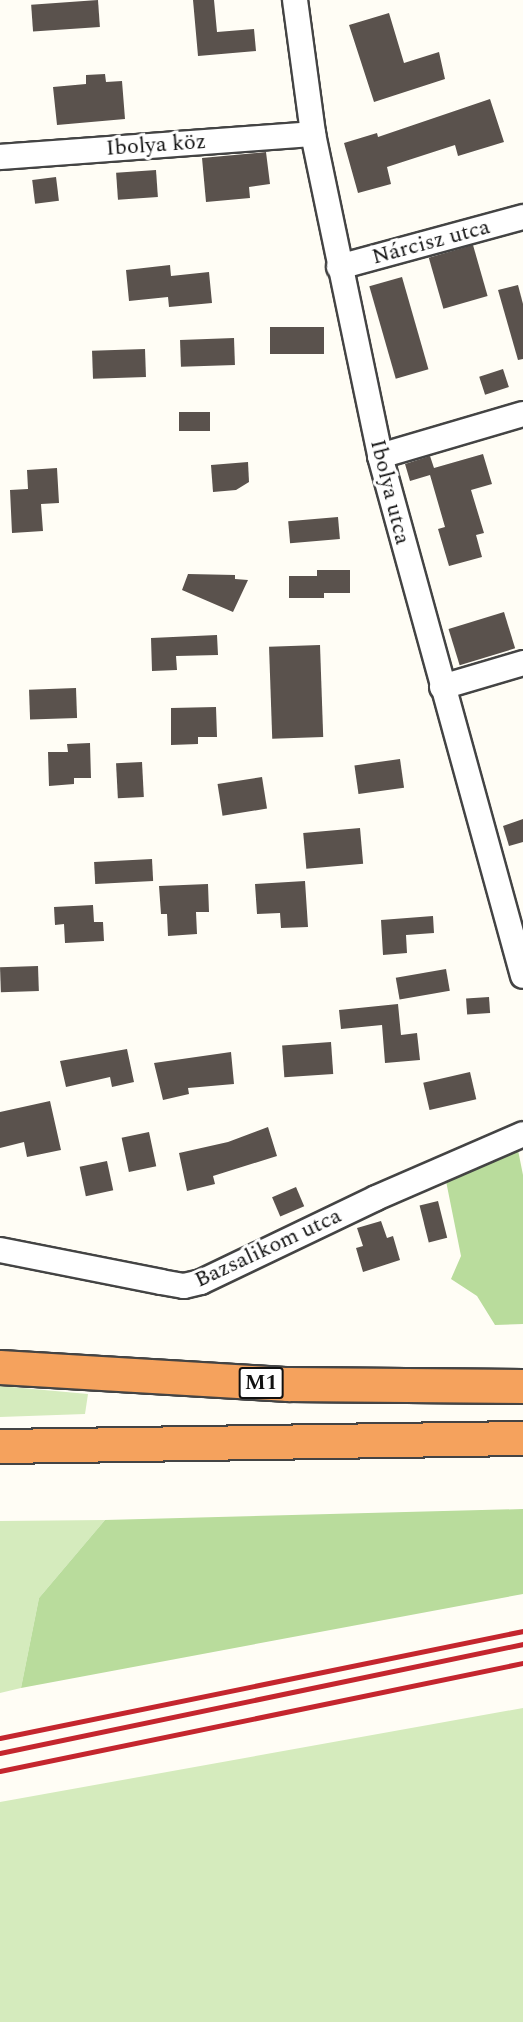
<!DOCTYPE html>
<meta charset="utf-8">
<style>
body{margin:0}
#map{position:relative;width:523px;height:2022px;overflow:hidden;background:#fffdf5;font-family:Spectral,serif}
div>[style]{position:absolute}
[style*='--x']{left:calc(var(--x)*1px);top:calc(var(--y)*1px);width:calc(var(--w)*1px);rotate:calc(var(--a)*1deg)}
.green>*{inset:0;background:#d5ebbd}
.forest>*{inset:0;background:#b9dc9c}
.building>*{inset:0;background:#5a524d;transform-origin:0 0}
.roads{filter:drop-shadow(2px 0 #444) drop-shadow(-2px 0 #444) drop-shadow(0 2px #444) drop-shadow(0 -2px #444)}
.minor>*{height:24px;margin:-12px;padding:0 12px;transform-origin:12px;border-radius:12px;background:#fff}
.motorway>*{height:33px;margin:-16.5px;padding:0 16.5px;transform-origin:16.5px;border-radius:16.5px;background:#f5a25d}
.rail>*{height:4.5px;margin:-2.25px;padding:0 2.25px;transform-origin:2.25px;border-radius:2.25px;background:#c4262e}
span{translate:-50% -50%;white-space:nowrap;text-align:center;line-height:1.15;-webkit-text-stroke:6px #fff;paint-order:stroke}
.shield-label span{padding:2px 4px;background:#fff;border:2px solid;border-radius:4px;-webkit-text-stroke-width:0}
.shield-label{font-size:21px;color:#111;font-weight:700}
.street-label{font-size:22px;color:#111}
</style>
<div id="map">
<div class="green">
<div style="clip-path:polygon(0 1386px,88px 1394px,85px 1414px,0 1417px)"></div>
<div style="clip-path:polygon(105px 1520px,39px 1598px,21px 1688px,0 1693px,0 1521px)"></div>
<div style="clip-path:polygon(523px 1708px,523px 2022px,0 2022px,0 1802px)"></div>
</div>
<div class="forest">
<div style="clip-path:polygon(518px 1150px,523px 1175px,523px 1324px,495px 1325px,477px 1296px,451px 1279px,461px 1256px,446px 1181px)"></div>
<div style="clip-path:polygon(523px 1509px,523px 1594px,21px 1688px,39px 1598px,105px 1520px)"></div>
</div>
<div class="building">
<div style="left:98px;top:0;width:27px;height:67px;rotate:86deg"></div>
<div style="clip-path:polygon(193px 0,214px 0,217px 32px,254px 29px,256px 51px,198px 56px)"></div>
<div style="clip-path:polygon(389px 13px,404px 63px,439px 52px,445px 79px,374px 102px,349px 25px)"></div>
<div style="clip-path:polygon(105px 74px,106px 82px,122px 81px,125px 119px,57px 125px,53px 87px,86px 84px,86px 75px)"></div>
<div style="clip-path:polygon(490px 99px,504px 142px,458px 156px,455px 145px,387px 167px,391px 184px,358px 193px,344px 143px,377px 133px,378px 137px)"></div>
<div style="clip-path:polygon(266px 152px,270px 184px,249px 187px,250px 198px,206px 202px,202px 158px)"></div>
<div style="left:156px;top:170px;width:27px;height:40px;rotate:86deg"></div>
<div style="left:56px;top:177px;width:24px;height:24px;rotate:83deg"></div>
<div style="left:473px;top:245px;width:53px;height:46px;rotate:74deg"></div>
<div style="clip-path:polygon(170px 265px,171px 276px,209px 272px,212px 303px,169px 307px,168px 297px,129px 301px,126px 270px)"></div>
<div style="left:402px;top:277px;width:96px;height:34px;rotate:74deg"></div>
<div style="clip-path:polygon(518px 285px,523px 304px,523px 359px,518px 360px,498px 290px)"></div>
<div style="left:324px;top:327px;width:27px;height:54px;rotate:90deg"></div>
<div style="left:234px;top:338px;width:27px;height:54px;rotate:88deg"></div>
<div style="left:145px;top:349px;width:28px;height:53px;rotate:88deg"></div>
<div style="left:503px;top:369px;width:19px;height:25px;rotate:72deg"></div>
<div style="left:179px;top:412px;width:31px;height:19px"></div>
<div style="clip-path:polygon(483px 454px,492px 484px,471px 490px,484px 533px,476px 535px,482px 557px,449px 566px,438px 529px,445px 527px,430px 475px,410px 481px,405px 464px,430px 456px,434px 468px)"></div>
<div style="clip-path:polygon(248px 462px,249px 482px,236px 490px,213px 492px,211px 465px)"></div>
<div style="clip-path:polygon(57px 468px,59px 503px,41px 504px,43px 531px,12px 533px,10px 490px,28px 489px,27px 470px)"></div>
<div style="left:338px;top:517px;width:22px;height:50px;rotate:85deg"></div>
<div style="clip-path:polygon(317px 570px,350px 570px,350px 593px,324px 593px,324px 598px,289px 598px,289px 576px,317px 576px)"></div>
<div style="clip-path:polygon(188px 574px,235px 575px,235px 579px,248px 580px,233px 612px,182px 590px)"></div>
<div style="left:504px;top:612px;width:38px;height:58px;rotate:73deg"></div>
<div style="clip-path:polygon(217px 635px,218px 655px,176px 656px,177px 670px,152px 671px,151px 638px)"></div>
<div style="left:320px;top:645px;width:92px;height:51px;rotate:88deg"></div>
<div style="left:76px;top:688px;width:30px;height:47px;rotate:88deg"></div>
<div style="clip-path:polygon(216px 707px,217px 737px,198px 737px,198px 744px,171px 745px,171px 708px)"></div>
<div style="clip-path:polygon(90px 743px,91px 778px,74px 778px,74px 784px,49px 786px,48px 752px,68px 752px,67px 744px)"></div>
<div style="left:400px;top:759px;width:29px;height:46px;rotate:82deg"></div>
<div style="left:142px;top:762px;width:35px;height:26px;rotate:87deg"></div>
<div style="left:262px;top:777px;width:32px;height:45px;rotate:81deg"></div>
<div style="clip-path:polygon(523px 819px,523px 842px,509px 846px,503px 826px)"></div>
<div style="left:360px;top:828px;width:36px;height:57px;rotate:85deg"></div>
<div style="left:152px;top:859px;width:22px;height:58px;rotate:87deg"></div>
<div style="clip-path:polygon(305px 881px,308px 927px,281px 928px,280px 913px,257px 914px,255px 884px)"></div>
<div style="clip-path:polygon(208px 884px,209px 912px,196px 912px,197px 934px,168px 936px,167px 914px,161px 914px,159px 886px)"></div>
<div style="clip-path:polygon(93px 905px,94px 922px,103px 922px,104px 941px,65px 943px,64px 924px,55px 925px,54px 907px)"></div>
<div style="clip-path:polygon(433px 916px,434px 933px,406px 935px,407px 953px,383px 955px,381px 920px)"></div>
<div style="left:38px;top:966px;width:25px;height:38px;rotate:88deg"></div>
<div style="left:446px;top:969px;width:22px;height:51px;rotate:80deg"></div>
<div style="left:489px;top:997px;width:16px;height:23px;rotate:86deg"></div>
<div style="clip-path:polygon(398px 1004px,401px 1035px,417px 1033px,420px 1060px,385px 1063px,382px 1025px,341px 1029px,339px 1010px)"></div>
<div style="left:331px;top:1042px;width:32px;height:49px;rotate:86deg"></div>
<div style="clip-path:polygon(127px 1049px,134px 1082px,112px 1087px,110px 1077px,66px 1087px,60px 1061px)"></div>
<div style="clip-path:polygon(231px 1052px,234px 1084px,188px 1088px,189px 1094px,163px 1100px,154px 1063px)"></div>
<div style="left:470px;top:1072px;width:28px;height:48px;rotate:77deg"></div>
<div style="clip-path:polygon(50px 1101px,61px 1150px,27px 1157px,24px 1142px,0 1148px,0 1112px)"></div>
<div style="clip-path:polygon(268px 1127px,277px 1156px,213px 1176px,215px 1184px,187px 1191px,179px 1153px,228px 1142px)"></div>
<div style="left:149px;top:1132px;width:35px;height:28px;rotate:78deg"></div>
<div style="left:107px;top:1161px;width:30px;height:28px;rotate:78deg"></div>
<div style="left:296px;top:1187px;width:21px;height:26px;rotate:67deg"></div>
<div style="left:438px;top:1201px;width:38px;height:19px;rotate:76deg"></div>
<div style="clip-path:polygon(381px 1221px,387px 1238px,393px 1236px,400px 1260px,363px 1272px,356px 1248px,363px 1246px,357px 1228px)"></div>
</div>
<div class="roads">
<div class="minor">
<div style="--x:295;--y:0;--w:135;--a:82.3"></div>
<div style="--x:313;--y:134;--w:329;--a:78.2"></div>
<div style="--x:380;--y:456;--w:539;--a:74.62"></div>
<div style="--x:0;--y:157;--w:314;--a:-4.2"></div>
<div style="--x:339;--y:267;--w:191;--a:-15.2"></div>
<div style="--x:380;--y:456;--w:149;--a:-16.4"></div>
<div style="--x:442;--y:687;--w:84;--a:-16.5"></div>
<div style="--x:0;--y:1250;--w:164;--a:11.2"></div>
<div style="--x:161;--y:1282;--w:23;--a:10"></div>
<div style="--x:184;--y:1286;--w:17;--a:-13"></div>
<div style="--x:201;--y:1282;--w:194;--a:-25.6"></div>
<div style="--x:376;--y:1198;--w:160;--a:-23.5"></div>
</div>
<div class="motorway">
<div style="--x:0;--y:1367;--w:289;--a:3.4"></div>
<div style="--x:288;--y:1384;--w:235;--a:0.5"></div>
<div style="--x:0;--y:1446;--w:523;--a:-0.88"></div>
</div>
</div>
<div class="rail">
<div style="--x:0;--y:1738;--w:534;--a:-11.56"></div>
<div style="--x:0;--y:1753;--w:534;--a:-11.77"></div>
<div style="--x:0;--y:1771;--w:534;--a:-11.67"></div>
</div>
<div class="shield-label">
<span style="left:261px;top:1383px">M1</span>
</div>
<div class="street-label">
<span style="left:156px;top:145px;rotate:-4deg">Ibolya köz</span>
<span style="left:431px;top:242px;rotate:-15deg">Nárcisz utca</span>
<span style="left:390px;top:492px;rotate:76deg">Ibolya utca</span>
<span style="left:268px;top:1248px;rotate:-25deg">Bazsalikom utca</span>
</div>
</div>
